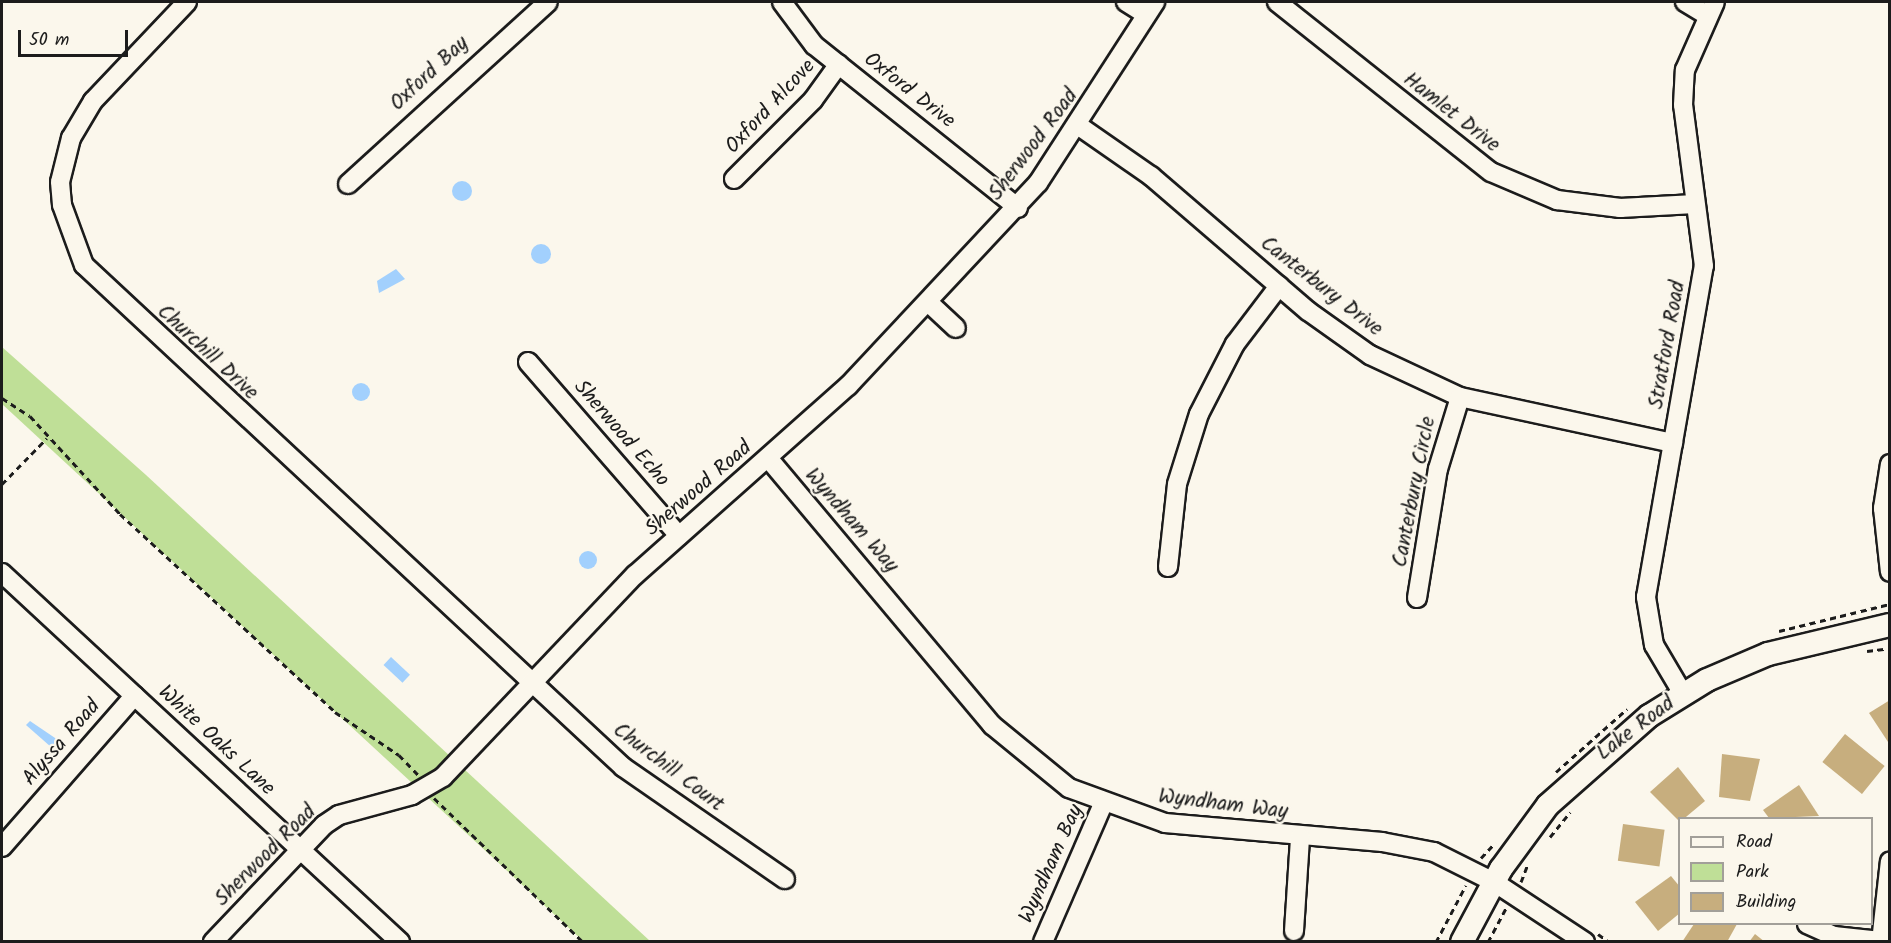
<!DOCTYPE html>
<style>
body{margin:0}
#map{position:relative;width:1891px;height:943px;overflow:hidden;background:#fbf7ec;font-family:Kalam,sans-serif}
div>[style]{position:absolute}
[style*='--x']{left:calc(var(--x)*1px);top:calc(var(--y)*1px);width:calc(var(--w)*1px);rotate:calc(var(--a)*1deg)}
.green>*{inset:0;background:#bfdf97}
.water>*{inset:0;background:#a2d0fd;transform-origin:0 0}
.round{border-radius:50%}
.building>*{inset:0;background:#c7ae7e;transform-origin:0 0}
.path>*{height:3px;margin-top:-1.5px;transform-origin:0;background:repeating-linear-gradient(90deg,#1c1c1c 0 6px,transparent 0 10.5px)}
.roads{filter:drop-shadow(2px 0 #1c1c1c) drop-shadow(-2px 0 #1c1c1c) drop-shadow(0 2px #1c1c1c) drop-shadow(0 -2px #1c1c1c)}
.minor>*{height:18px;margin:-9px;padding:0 9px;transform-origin:9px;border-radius:9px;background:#fbf7ec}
.tertiary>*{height:22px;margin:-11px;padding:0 11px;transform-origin:11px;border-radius:11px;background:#fbf7ec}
span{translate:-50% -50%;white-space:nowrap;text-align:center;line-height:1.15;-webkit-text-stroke:4.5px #fbf7ec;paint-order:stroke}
.street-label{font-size:21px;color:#1c1c1c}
.frame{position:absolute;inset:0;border:3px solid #1c1c1c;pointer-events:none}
.legend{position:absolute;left:1678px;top:817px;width:195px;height:108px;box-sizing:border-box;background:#fbf7ec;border:2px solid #a29f99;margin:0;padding:8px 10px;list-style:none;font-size:18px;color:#1c1c1c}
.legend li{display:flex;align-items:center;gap:12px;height:30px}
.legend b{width:30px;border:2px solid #a29f99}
.scale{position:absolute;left:18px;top:30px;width:110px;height:27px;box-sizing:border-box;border:3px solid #1c1c1c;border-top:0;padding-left:8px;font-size:18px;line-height:21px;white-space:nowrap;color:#1c1c1c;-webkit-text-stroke:4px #fbf7ec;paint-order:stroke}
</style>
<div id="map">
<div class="green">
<div style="clip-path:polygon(2px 347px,146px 475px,650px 941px,583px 941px,2px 404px)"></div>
</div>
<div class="water">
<div class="round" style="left:452px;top:181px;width:20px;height:20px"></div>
<div class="round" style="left:531px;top:244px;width:20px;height:20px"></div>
<div style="clip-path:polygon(396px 269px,405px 279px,379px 293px,377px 281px)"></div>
<div class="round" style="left:352px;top:383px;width:18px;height:18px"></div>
<div class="round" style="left:579px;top:551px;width:18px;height:18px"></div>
<div style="left:391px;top:657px;width:26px;height:11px;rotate:43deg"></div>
<div style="clip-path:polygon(30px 721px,58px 740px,51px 747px,26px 725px)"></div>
</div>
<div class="building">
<div style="clip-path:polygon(1890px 700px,1890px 745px,1869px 713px)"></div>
<div style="left:1845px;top:734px;width:51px;height:36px;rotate:39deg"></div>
<div style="clip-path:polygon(1722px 754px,1760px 759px,1750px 801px,1719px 797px)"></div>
<div style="clip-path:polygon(1678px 767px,1705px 801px,1680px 822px,1650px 792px)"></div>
<div style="clip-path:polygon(1799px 785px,1819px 816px,1769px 818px,1763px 810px)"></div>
<div style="left:1623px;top:824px;width:42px;height:37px;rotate:8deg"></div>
<div style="clip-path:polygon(1671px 876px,1680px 887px,1680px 913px,1658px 931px,1635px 902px)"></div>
<div style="clip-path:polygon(1694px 924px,1737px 924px,1727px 942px,1682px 942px)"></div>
<div style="clip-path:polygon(1755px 934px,1765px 942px,1749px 942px)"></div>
</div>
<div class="path">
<div style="--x:2;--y:398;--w:33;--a:33"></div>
<div style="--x:30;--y:416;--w:133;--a:47.4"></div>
<div style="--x:120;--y:514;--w:292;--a:42.6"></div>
<div style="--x:335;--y:712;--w:77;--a:33.9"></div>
<div style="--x:399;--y:755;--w:28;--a:46"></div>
<div style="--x:2;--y:484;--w:64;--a:-45.6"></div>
<div style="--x:1779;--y:631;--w:114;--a:-13.7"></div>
<div style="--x:1867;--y:651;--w:23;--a:-7"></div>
<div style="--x:1556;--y:772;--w:95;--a:-41.6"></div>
<div style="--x:434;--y:798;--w:207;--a:44"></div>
<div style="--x:1550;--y:837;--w:32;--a:-51"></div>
<div style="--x:1481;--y:858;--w:21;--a:-47"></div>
<div style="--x:1521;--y:882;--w:17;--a:-69"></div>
<div style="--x:1598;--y:934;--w:14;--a:36"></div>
<div style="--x:1436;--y:942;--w:64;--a:-62.2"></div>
<div style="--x:1488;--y:942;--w:38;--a:-62"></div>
</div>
<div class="roads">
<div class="minor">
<div style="--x:187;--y:2;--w:137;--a:133.5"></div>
<div style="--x:93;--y:101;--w:43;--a:120.7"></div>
<div style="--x:71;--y:138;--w:45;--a:104"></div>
<div style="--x:60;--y:182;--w:23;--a:85"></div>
<div style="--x:62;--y:205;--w:64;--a:69.9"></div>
<div style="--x:84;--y:265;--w:737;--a:42.96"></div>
<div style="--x:623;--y:767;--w:197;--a:34.7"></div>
<div style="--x:782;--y:2;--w:54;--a:53.3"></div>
<div style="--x:814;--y:45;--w:261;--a:38.6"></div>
<div style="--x:1126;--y:2;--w:22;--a:32"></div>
<div style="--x:1277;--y:2;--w:273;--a:38.5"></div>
<div style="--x:1491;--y:172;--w:72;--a:23"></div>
<div style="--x:1557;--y:200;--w:64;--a:7.2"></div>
<div style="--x:1620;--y:208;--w:75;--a:-3.1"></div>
<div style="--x:1685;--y:2;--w:23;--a:31"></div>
<div style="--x:1079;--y:126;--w:88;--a:34.8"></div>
<div style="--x:1151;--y:176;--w:207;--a:40.7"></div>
<div style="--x:1308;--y:311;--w:76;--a:35.4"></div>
<div style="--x:1370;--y:355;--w:99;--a:25"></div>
<div style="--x:1460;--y:397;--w:218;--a:12.2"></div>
<div style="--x:734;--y:179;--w:112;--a:-45"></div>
<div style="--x:813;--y:100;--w:44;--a:-54.2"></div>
<div style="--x:348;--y:184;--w:270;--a:-42.3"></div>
<div style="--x:928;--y:302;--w:38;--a:43"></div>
<div style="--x:528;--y:362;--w:230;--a:49"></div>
<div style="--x:768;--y:458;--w:349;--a:50"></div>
<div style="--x:992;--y:725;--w:99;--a:39.3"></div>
<div style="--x:1069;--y:788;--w:102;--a:20"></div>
<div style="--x:1165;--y:823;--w:218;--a:5"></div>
<div style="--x:1382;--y:842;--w:53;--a:10.9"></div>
<div style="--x:1434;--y:852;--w:67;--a:26.6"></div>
<div style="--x:1494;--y:882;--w:109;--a:33.4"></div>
<div style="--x:1890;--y:464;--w:45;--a:99"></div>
<div style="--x:1883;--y:508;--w:64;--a:83.8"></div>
<div style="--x:1168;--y:567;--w:83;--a:-83.8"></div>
<div style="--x:1177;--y:484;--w:73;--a:-72.6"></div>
<div style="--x:1199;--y:414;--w:79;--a:-62.8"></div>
<div style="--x:1235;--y:344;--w:73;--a:-52.8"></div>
<div style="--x:2;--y:573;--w:543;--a:42.83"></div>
<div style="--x:1417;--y:598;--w:131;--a:-80.8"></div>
<div style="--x:1438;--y:469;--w:75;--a:-73"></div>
<div style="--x:1683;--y:694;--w:57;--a:-120.6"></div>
<div style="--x:1654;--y:645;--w:49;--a:-99.5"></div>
<div style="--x:1646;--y:597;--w:336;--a:-80.1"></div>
<div style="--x:1704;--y:266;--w:162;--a:-97.4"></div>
<div style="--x:1683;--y:105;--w:35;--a:-87"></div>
<div style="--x:1685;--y:70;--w:74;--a:-66.2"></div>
<div style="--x:2;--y:847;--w:201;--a:-48.8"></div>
<div style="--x:1807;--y:924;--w:30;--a:24"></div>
<div style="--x:1834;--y:936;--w:47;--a:6.1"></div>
<div style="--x:1294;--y:931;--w:94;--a:-86.3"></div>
<div style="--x:213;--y:942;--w:161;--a:-46.5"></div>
<div style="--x:324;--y:825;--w:18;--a:-34"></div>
<div style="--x:339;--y:815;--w:76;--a:-15.3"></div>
<div style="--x:412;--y:795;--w:36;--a:-30"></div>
<div style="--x:443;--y:777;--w:279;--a:-46.5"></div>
<div style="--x:635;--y:575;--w:285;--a:-41.6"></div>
<div style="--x:848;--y:386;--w:278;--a:-46.9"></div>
<div style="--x:1038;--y:183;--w:216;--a:-57.1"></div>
<div style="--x:1043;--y:942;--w:150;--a:-66.5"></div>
<div style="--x:1881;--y:942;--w:81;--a:-83.7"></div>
</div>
<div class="tertiary">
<div style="--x:1462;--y:942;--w:83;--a:-61.9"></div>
<div style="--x:1501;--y:869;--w:79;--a:-53.7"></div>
<div style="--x:1548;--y:805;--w:135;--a:-41.4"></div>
<div style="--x:1649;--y:716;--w:68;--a:-31.8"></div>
<div style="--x:1707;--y:680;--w:66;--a:-23.1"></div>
<div style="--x:1768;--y:654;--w:125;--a:-13.4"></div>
</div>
</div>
<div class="street-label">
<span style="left:430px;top:74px;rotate:-43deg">Oxford Bay</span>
<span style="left:909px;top:91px;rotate:38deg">Oxford Drive</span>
<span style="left:771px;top:107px;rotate:-47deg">Oxford Alcove</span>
<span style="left:1451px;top:113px;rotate:38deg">Hamlet Drive</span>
<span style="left:1034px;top:145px;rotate:-53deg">Sherwood Road</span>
<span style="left:1321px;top:287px;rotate:38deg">Canterbury Drive</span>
<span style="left:1668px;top:345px;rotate:-80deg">Stratford Road</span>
<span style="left:207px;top:353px;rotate:43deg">Churchill Drive</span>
<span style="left:621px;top:434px;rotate:49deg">Sherwood Echo</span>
<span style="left:699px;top:489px;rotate:-41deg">Sherwood Road</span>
<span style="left:1415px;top:492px;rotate:-79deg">Canterbury Circle</span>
<span style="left:851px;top:521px;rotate:49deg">Wyndham Way</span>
<span style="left:1636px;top:729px;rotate:-37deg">Lake Road</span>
<span style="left:216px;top:741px;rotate:43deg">White Oaks Lane</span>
<span style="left:62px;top:743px;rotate:-49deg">Alyssa Road</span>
<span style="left:668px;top:768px;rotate:37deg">Churchill Court</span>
<span style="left:1223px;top:805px;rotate:7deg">Wyndham Way</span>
<span style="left:266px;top:856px;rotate:-45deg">Sherwood Road</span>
<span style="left:1052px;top:864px;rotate:-66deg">Wyndham Bay</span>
</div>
<div class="frame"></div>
<ul class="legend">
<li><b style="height:8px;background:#fbf7ec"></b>Road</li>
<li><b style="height:16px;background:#bfdf97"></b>Park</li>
<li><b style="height:16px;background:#c7ae7e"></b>Building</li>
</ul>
<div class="scale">50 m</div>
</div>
